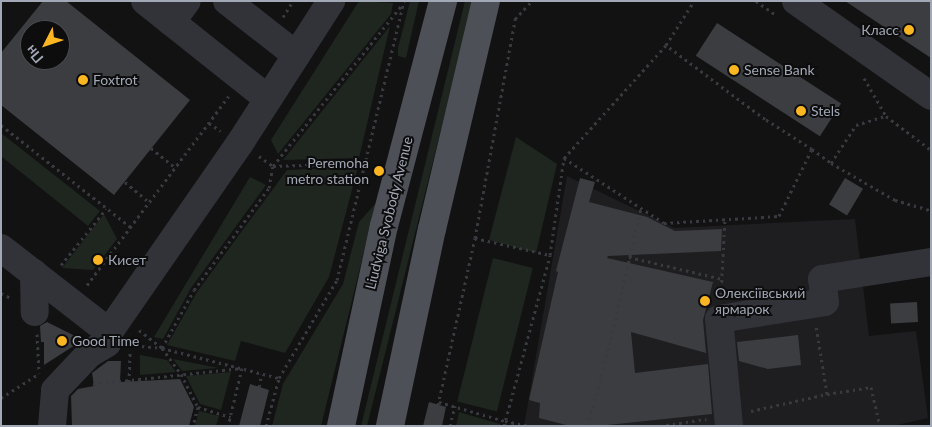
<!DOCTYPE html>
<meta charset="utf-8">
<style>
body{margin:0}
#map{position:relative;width:932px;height:427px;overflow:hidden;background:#121213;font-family:Lato,sans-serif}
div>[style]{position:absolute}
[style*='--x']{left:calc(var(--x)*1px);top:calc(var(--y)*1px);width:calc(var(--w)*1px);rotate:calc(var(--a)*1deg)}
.built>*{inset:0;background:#1e1e20}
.green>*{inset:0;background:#1e261f;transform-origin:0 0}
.building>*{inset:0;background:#3c3d41;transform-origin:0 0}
.path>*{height:3px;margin-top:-1.5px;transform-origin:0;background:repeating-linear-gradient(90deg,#383a40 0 2.5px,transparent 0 6.5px)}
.minor>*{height:28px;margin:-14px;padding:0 14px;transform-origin:14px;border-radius:14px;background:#323339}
.major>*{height:28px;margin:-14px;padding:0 14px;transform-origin:14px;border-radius:14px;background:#4e5058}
.dots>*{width:14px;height:14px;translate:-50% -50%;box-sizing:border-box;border:2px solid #0d0d0e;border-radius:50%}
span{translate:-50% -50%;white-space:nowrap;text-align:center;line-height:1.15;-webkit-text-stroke:4px #0d0d0e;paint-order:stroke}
.poi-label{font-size:14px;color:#a2a8b5}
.right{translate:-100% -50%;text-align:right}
.left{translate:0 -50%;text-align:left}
.street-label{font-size:14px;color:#a2a8b5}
.frame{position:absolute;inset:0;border:2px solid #a2a8b5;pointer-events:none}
.north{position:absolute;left:20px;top:20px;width:50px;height:50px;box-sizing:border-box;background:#0d0d0e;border:1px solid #494b51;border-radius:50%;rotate:229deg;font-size:14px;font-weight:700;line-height:20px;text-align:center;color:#a2a8b5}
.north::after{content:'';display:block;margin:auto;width:18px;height:22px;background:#fcb621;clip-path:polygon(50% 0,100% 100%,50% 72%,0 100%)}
</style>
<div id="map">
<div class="built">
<div style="clip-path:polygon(567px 176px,674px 228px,855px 219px,869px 336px,916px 331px,928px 418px,892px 426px,524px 426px)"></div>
</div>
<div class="green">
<div style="clip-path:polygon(359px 1px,393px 3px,391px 14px,278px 154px,271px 140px)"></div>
<div style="clip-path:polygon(410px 1px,419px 1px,406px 58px,398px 56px,398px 48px)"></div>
<div style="clip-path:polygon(465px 1px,473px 1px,367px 426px,361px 426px)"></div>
<div style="clip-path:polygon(390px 26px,359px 158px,283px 160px)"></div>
<div style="clip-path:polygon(1px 133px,100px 211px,88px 226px,2px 157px)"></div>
<div style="clip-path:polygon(516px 137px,557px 164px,536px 253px,489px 240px)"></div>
<div style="clip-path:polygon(358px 167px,329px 277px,285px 353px,241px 341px,235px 361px,167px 345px,197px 292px,287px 170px)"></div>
<div style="clip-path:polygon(250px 177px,266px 185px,191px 288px,163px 339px,154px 337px)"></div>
<div style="clip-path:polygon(376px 203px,321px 426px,272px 426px,283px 384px,343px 284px,359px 222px)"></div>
<div style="clip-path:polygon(104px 214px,117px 239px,93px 270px,62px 268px)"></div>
<div style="left:493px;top:258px;width:41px;height:148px;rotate:14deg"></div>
<div style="clip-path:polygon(140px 355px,167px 360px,176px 372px,140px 375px)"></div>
<div style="clip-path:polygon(173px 359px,219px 368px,182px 371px)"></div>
<div style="clip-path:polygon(231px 372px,221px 410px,200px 404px,186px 376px)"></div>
<div style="clip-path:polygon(199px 411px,219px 416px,216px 426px,195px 426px)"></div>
<div style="clip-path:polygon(459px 412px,500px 424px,500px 426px,456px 426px)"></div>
</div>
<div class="building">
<div style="clip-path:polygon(evenodd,43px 1px,66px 1px,190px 100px,114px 195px,1px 105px,1px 53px,43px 1px,30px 30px,60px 30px,60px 60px,30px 60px,30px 30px)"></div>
<div style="clip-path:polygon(845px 1px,931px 1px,931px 58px)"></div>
<div style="left:717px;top:23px;width:148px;height:39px;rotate:33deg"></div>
<div style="clip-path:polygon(580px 178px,595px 182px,589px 202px,647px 217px,675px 231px,722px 229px,721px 251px,608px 256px,607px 258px,713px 282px,703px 320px,706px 353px,631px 332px,635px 373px,708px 364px,712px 414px,598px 426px,570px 426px,539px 418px,540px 403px,529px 400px,558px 272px,556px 271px)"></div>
<div style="left:845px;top:178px;width:21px;height:31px;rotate:31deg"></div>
<div style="left:917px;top:302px;width:20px;height:27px;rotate:87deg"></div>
<div style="clip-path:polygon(47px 322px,83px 340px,44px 365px,44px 342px,41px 342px,40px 326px)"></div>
<div style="clip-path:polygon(798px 335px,801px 365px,768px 369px,739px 361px,737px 342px)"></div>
<div style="clip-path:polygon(108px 361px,121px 361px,120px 382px,180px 379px,194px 407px,189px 426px,72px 426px,71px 396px,78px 389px,94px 386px,92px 373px)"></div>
<div style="clip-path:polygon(250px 384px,269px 390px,260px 426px,239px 426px)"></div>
<div style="clip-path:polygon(429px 402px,446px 407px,442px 426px,423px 426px)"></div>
</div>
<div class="path">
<div style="--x:756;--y:1;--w:24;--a:35"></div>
<div style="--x:283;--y:17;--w:19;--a:-58"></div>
<div style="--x:864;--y:78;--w:44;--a:59.9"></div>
<div style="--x:886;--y:116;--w:56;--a:37.1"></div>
<div style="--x:209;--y:123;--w:14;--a:34"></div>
<div style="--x:1;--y:125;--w:167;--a:38.2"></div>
<div style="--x:151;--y:148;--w:32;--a:39"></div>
<div style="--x:812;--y:149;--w:24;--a:36"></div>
<div style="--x:831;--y:163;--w:45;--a:-56.7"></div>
<div style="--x:856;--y:125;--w:31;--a:-17"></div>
<div style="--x:259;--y:156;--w:17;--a:36"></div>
<div style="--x:273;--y:166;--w:93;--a:-1.8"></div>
<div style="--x:564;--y:158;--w:119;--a:33"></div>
<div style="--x:664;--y:223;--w:115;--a:-3.5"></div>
<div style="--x:779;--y:216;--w:75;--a:-63.8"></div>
<div style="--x:812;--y:149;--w:56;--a:-147.4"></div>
<div style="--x:765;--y:119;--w:124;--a:-143.2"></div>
<div style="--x:831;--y:163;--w:74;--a:30"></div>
<div style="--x:895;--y:200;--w:37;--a:16"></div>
<div style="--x:125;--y:182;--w:33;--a:40"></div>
<div style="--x:475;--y:238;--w:77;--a:12.8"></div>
<div style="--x:629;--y:257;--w:96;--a:13.3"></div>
<div style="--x:61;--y:265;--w:72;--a:-51.2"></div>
<div style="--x:87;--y:285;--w:236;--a:-53.1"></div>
<div style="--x:1;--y:293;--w:11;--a:27"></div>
<div style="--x:721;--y:295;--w:76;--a:-87"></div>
<div style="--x:139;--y:330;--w:29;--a:38"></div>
<div style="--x:162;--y:348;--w:32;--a:54"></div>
<div style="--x:181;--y:374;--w:37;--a:63"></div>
<div style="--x:198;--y:407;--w:20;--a:105"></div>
<div style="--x:37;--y:334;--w:39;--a:87"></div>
<div style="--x:129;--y:345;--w:33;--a:5"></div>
<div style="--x:162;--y:348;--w:121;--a:14.4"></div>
<div style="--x:279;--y:378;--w:114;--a:-59.4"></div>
<div style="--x:337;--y:280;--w:287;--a:-76.5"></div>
<div style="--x:162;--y:348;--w:66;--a:-61.1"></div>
<div style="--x:194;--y:290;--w:127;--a:-53.7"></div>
<div style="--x:269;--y:188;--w:22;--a:-80"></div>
<div style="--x:273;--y:166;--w:206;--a:-51.3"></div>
<div style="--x:129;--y:382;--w:32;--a:-88"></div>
<div style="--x:93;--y:384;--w:150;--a:-6.1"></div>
<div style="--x:242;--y:368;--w:60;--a:103.6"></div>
<div style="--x:259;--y:387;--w:13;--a:-77"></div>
<div style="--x:827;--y:394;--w:45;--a:-9"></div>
<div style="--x:871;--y:387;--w:40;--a:77"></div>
<div style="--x:1;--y:398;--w:43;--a:-32.6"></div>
<div style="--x:439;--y:402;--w:69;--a:16.1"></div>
<div style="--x:505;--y:421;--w:25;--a:12"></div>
<div style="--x:438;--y:405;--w:171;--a:-77.5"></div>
<div style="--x:475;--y:238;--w:223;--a:-79.6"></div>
<div style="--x:515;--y:19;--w:25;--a:-47"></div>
<div style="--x:198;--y:407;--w:34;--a:17"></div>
<div style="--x:751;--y:411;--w:78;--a:-12.6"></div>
<div style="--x:827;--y:394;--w:70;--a:-99.1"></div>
<div style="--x:266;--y:426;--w:50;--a:-74.8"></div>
<div style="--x:450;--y:426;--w:21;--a:-76"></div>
<div style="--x:504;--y:426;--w:177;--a:-74.9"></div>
<div style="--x:550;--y:255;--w:98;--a:-81.8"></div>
<div style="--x:564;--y:158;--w:152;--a:-47.9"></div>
<div style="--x:666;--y:45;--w:52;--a:-57.5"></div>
<div style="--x:588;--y:426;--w:90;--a:-75.2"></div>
<div style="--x:611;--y:339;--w:134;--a:-77.1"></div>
<div style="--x:660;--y:426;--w:47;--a:-8.7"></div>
</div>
<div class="minor">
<div style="--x:145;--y:1;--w:157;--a:38.5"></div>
<div style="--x:227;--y:1;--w:88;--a:38"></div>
<div style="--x:796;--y:1;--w:165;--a:35.1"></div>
<div style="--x:171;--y:22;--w:26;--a:-53"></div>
<div style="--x:1;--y:248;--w:137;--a:37.9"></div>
<div style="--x:34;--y:273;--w:39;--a:89"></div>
<div style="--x:96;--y:349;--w:13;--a:-29"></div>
<div style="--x:107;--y:343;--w:11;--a:-80"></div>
<div style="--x:109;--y:332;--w:230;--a:-55.3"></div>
<div style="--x:240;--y:143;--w:169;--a:-57.3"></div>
<div style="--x:52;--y:426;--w:36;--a:-85"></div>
<div style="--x:55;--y:390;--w:50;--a:-46.6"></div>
<div style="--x:89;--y:354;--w:21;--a:-31"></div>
<div style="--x:729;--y:426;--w:107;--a:-95.3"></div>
<div style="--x:719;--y:319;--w:107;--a:-9.1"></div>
<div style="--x:825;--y:302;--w:23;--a:-97"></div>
<div style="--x:822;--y:279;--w:110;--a:-8.9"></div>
</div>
<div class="major">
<div style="--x:341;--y:426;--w:205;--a:-77.9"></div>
<div style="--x:384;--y:226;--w:233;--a:-75.3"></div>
<div style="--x:390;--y:426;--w:201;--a:-78"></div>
<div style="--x:432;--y:229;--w:234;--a:-76.7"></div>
</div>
<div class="dots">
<div style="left:909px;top:30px;background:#fcb621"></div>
<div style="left:734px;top:70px;background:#fcb621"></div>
<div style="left:83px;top:80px;background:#fcb621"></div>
<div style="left:801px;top:111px;background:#fcb621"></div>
<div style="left:379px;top:171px;background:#fcb621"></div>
<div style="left:98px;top:260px;background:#fcb621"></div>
<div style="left:705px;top:301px;background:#fcb621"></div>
<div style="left:62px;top:341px;background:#fcb621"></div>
</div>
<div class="poi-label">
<span class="right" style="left:899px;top:30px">Класс</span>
<span class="left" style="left:744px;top:70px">Sense Bank</span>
<span class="left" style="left:93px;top:80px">Foxtrot</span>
<span class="left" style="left:811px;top:111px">Stels</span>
<span class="right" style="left:369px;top:171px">Peremoha<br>metro station</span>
<span class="left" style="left:108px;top:260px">Кисет</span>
<span class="left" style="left:715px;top:301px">Олексіївський<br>ярмарок</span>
<span class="left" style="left:72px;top:341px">Good Time</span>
</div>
<div class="street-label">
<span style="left:389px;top:213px;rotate:-76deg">Liudviga Svobody Avenue</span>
</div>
<div class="frame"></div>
<div class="north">Пн</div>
</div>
